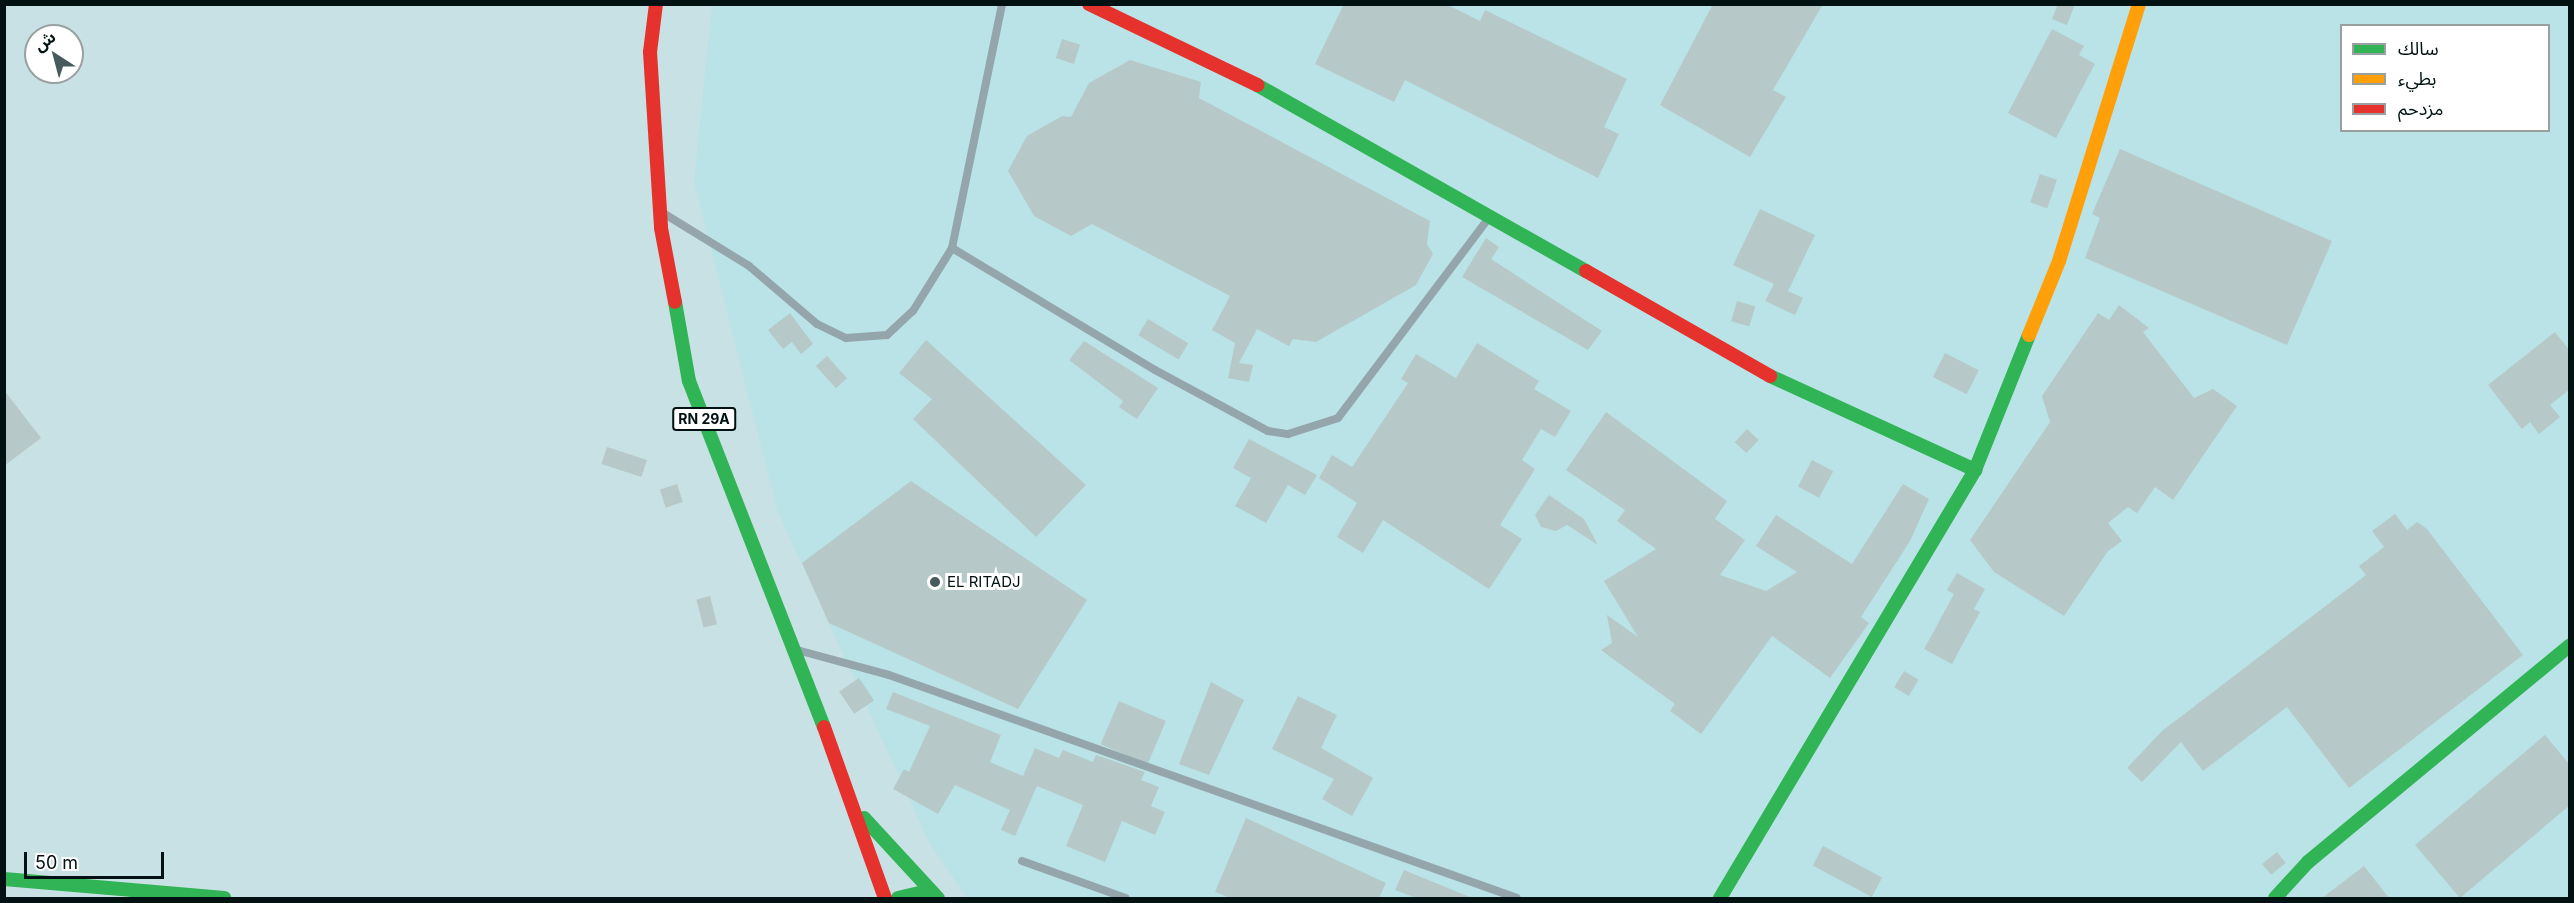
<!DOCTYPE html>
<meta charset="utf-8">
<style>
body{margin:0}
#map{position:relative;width:2574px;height:903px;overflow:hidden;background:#c8e1e4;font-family:Inter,"Noto Sans Arabic",sans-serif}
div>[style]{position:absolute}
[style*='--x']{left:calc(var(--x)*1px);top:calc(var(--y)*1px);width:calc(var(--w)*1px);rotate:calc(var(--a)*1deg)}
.built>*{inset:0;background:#b9e3e7}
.building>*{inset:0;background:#b6c9c8;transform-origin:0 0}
.lane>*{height:8px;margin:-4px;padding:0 4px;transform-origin:4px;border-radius:4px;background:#95a5ac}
.fast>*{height:14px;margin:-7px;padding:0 7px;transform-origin:7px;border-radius:7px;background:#30b455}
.slow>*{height:14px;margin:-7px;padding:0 7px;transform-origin:7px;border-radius:7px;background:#ff9f0a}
.jam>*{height:14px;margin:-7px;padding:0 7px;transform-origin:7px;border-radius:7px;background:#e5322d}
.dots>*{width:16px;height:16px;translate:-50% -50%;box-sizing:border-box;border:3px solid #fff;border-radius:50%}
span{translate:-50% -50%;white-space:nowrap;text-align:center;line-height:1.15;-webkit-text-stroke:6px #fff;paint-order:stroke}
.shield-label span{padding:2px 4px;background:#fff;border:2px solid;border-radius:4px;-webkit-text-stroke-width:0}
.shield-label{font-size:14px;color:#021112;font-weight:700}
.poi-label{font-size:15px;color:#021112}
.left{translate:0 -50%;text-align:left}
.frame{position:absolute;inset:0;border:6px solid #021112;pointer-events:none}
.legend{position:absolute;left:2340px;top:24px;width:210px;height:108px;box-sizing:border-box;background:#fff;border:2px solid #9aa0a0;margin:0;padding:8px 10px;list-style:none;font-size:18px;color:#021112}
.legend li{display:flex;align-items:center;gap:12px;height:30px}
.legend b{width:30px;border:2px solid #9aa0a0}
.north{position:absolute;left:24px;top:24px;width:60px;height:60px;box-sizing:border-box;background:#fff;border:2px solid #9aa0a0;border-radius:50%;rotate:324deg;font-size:16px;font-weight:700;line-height:24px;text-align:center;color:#021112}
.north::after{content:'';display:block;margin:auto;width:21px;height:27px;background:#475a5c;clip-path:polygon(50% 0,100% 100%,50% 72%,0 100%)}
.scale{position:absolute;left:24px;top:852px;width:140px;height:27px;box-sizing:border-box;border:3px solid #021112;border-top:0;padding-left:8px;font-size:18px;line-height:21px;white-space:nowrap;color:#021112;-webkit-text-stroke:4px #fff;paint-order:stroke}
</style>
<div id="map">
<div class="built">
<div style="clip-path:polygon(evenodd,712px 5px,2569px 5px,2569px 898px,967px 898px,929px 842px,778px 512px,694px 182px,712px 5px,2342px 26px,2548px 26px,2548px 130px,2342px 130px,2342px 26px)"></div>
</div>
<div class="building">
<div style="clip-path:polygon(1344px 4px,1446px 4px,1480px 21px,1485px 10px,1627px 79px,1604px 127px,1619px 134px,1598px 178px,1405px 80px,1394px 102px,1315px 64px)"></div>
<div style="clip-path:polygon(1713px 4px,1823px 4px,1773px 90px,1786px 97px,1750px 157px,1660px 105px)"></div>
<div style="clip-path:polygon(2058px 4px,2075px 4px,2067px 25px,2052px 19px)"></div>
<div style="clip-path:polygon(2052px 29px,2084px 46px,2079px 55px,2095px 64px,2056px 138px,2008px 113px)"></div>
<div style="left:1062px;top:39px;width:19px;height:20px;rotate:18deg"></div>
<div style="clip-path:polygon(1130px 60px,1201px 82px,1199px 98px,1430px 221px,1427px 244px,1433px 254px,1416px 285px,1316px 342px,1293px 339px,1289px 346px,1257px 329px,1239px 363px,1253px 365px,1249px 382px,1228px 378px,1235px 343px,1212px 330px,1230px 296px,1092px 224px,1071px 236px,1034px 216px,1008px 171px,1027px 136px,1062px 116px,1071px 117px,1089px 83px)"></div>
<div style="clip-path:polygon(2120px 149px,2332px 241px,2287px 345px,2085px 258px,2100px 218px,2092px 214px)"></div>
<div style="left:2040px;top:174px;width:18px;height:30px;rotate:19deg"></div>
<div style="clip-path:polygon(1760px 209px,1815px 235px,1788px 291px,1803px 298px,1795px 315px,1765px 301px,1774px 284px,1733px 265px)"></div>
<div style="clip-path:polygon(1486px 238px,1499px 247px,1491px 259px,1602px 331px,1588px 350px,1462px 277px)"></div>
<div style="left:1737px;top:301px;width:19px;height:21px;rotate:16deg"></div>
<div style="clip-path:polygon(2119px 305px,2149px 328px,2143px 332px,2194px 398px,2213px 389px,2237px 406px,2173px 500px,2155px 487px,2137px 513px,2128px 507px,2108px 523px,2122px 541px,2108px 551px,2064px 616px,1994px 572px,1970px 540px,2050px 422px,2042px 396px,2098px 313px,2109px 320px)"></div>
<div style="clip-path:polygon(790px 313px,813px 344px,801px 354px,792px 342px,783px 349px,768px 330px)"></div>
<div style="left:1148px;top:319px;width:47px;height:19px;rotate:31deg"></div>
<div style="clip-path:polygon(2555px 332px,2570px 351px,2570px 389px,2550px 405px,2560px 417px,2539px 434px,2530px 422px,2522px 429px,2488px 385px)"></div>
<div style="clip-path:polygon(926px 340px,1086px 485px,1036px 537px,913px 419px,932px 399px,899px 373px)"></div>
<div style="clip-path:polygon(1084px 341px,1158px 388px,1137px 419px,1119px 407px,1123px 401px,1069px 360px)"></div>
<div style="clip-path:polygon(1477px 343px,1539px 381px,1534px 389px,1571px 411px,1555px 437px,1541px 429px,1522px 460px,1535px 469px,1500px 525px,1522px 539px,1489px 589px,1383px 520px,1363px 553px,1337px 537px,1357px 503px,1319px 478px,1332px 455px,1352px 467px,1408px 383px,1401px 379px,1416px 354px,1456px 378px)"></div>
<div style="left:1945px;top:353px;width:38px;height:27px;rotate:27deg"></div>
<div style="left:827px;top:356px;width:30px;height:15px;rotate:48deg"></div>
<div style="clip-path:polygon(4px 390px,41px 438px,4px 466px)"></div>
<div style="clip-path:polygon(1606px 412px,1727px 501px,1715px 519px,1745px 540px,1720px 575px,1766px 591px,1797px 572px,1756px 546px,1776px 515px,1852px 564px,1903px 484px,1929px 499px,1910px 541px,1861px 617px,1869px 623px,1830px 678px,1772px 636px,1701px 734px,1670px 711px,1675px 704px,1601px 650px,1612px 643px,1607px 615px,1638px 637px,1604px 581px,1656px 549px,1617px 521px,1625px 510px,1566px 470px)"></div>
<div style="left:1747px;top:429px;width:16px;height:18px;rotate:43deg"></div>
<div style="clip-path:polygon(1249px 439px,1317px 475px,1305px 495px,1288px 485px,1266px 523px,1235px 506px,1251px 478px,1233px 468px)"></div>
<div style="left:607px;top:447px;width:42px;height:18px;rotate:18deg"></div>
<div style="left:1812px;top:460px;width:24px;height:30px;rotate:28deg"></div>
<div style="clip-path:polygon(911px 481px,1087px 600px,1018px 709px,829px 623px,802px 563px)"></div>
<div style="left:677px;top:484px;width:19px;height:18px;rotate:72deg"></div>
<div style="clip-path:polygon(1549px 495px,1584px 519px,1598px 545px,1567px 525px,1556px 531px,1541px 527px,1535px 515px)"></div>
<div style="clip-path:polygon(2395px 514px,2407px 530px,2417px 522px,2427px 529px,2523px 655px,2349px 788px,2287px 707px,2203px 771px,2181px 742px,2142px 782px,2127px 768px,2162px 731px,2366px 575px,2359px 566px,2384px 547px,2372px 531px)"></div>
<div style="clip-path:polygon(1957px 573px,1985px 589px,1974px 609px,1980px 612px,1952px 664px,1924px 649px,1954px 594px,1947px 590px)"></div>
<div style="left:710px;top:596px;width:29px;height:14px;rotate:76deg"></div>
<div style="left:1904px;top:671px;width:17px;height:19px;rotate:31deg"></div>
<div style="left:859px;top:678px;width:27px;height:24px;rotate:56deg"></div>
<div style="clip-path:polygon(1211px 682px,1244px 700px,1209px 775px,1179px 764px)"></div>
<div style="clip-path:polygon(893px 692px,1001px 735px,990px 762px,1023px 776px,1035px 748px,1059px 758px,1063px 750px,1093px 762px,1096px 755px,1145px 772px,1141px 780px,1159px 787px,1151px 806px,1165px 812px,1155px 835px,1122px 821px,1105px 862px,1066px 846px,1083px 805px,1037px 786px,1015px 836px,1001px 830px,1010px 810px,955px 785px,938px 814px,893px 789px,904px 769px,909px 772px,930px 726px,886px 709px)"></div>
<div style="clip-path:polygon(1298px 696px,1337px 715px,1321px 748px,1373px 778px,1352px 816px,1322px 799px,1334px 779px,1272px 749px)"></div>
<div style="left:1119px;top:701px;width:51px;height:47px;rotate:23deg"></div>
<div style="clip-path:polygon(2545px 735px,2570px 765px,2570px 805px,2460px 898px,2415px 845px)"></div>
<div style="clip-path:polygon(1246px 818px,1386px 883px,1379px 898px,1231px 898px,1215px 892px)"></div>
<div style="left:1823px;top:846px;width:67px;height:22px;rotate:28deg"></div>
<div style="left:2277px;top:852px;width:14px;height:19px;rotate:51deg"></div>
<div style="clip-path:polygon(2364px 866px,2389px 898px,2322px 898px)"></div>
<div style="clip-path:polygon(1404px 870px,1472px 898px,1416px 898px,1395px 890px)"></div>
</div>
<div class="lane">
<div style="--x:663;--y:213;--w:101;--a:31.6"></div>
<div style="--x:749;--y:266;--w:89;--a:40.5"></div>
<div style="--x:817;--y:324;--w:32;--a:26"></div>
<div style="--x:846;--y:338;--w:41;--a:-4.2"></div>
<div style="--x:887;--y:335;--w:35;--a:-43"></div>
<div style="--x:913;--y:311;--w:74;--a:-58.2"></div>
<div style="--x:952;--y:248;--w:249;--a:-78.4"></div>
<div style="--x:952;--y:248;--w:237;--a:31"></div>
<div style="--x:1155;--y:370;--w:128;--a:28.4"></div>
<div style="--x:1268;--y:431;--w:20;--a:9"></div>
<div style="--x:1288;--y:434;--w:52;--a:-17.7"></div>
<div style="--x:1338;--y:418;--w:249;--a:-53"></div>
<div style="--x:797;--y:650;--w:95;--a:15.2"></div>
<div style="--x:889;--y:675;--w:666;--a:19.55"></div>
<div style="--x:1022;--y:861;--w:110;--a:19.6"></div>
</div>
<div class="fast">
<div style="--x:1257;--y:85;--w:378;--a:29.5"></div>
<div style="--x:675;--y:302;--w:80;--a:80"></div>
<div style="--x:689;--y:381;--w:371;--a:68.7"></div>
<div style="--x:1770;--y:376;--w:226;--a:24.6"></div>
<div style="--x:864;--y:818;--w:105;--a:47.3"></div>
<div style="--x:4;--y:879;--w:221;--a:4.9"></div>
<div style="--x:898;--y:898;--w:26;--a:-13"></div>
<div style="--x:923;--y:892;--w:16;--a:22"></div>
<div style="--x:1720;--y:898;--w:498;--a:-59.2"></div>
<div style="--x:1975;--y:470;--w:145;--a:-68.2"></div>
<div style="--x:2275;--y:898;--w:49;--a:-47.5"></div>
<div style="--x:2308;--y:862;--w:340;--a:-39.6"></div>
</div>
<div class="slow">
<div style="--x:2029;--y:335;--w:80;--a:-67.9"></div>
<div style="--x:2059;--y:261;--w:269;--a:-72.7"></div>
</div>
<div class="jam">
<div style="--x:656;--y:4;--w:48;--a:97.1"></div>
<div style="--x:650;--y:52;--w:176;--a:86.4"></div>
<div style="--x:661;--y:228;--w:75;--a:79.3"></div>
<div style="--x:1089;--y:4;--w:187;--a:25.7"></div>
<div style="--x:1586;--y:271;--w:212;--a:29.7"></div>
<div style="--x:824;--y:727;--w:182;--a:70.4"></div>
</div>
<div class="dots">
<div style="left:935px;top:582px;background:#475a5c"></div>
</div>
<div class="shield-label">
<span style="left:704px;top:419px">RN 29A</span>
</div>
<div class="poi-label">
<span class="left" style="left:947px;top:582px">EL RITADJ</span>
</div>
<div class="frame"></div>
<ul class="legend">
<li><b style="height:8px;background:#30b455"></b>سالك</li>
<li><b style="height:8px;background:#ff9f0a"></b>بطيء</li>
<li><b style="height:8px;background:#e5322d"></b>مزدحم</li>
</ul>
<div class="north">ش</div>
<div class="scale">50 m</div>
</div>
